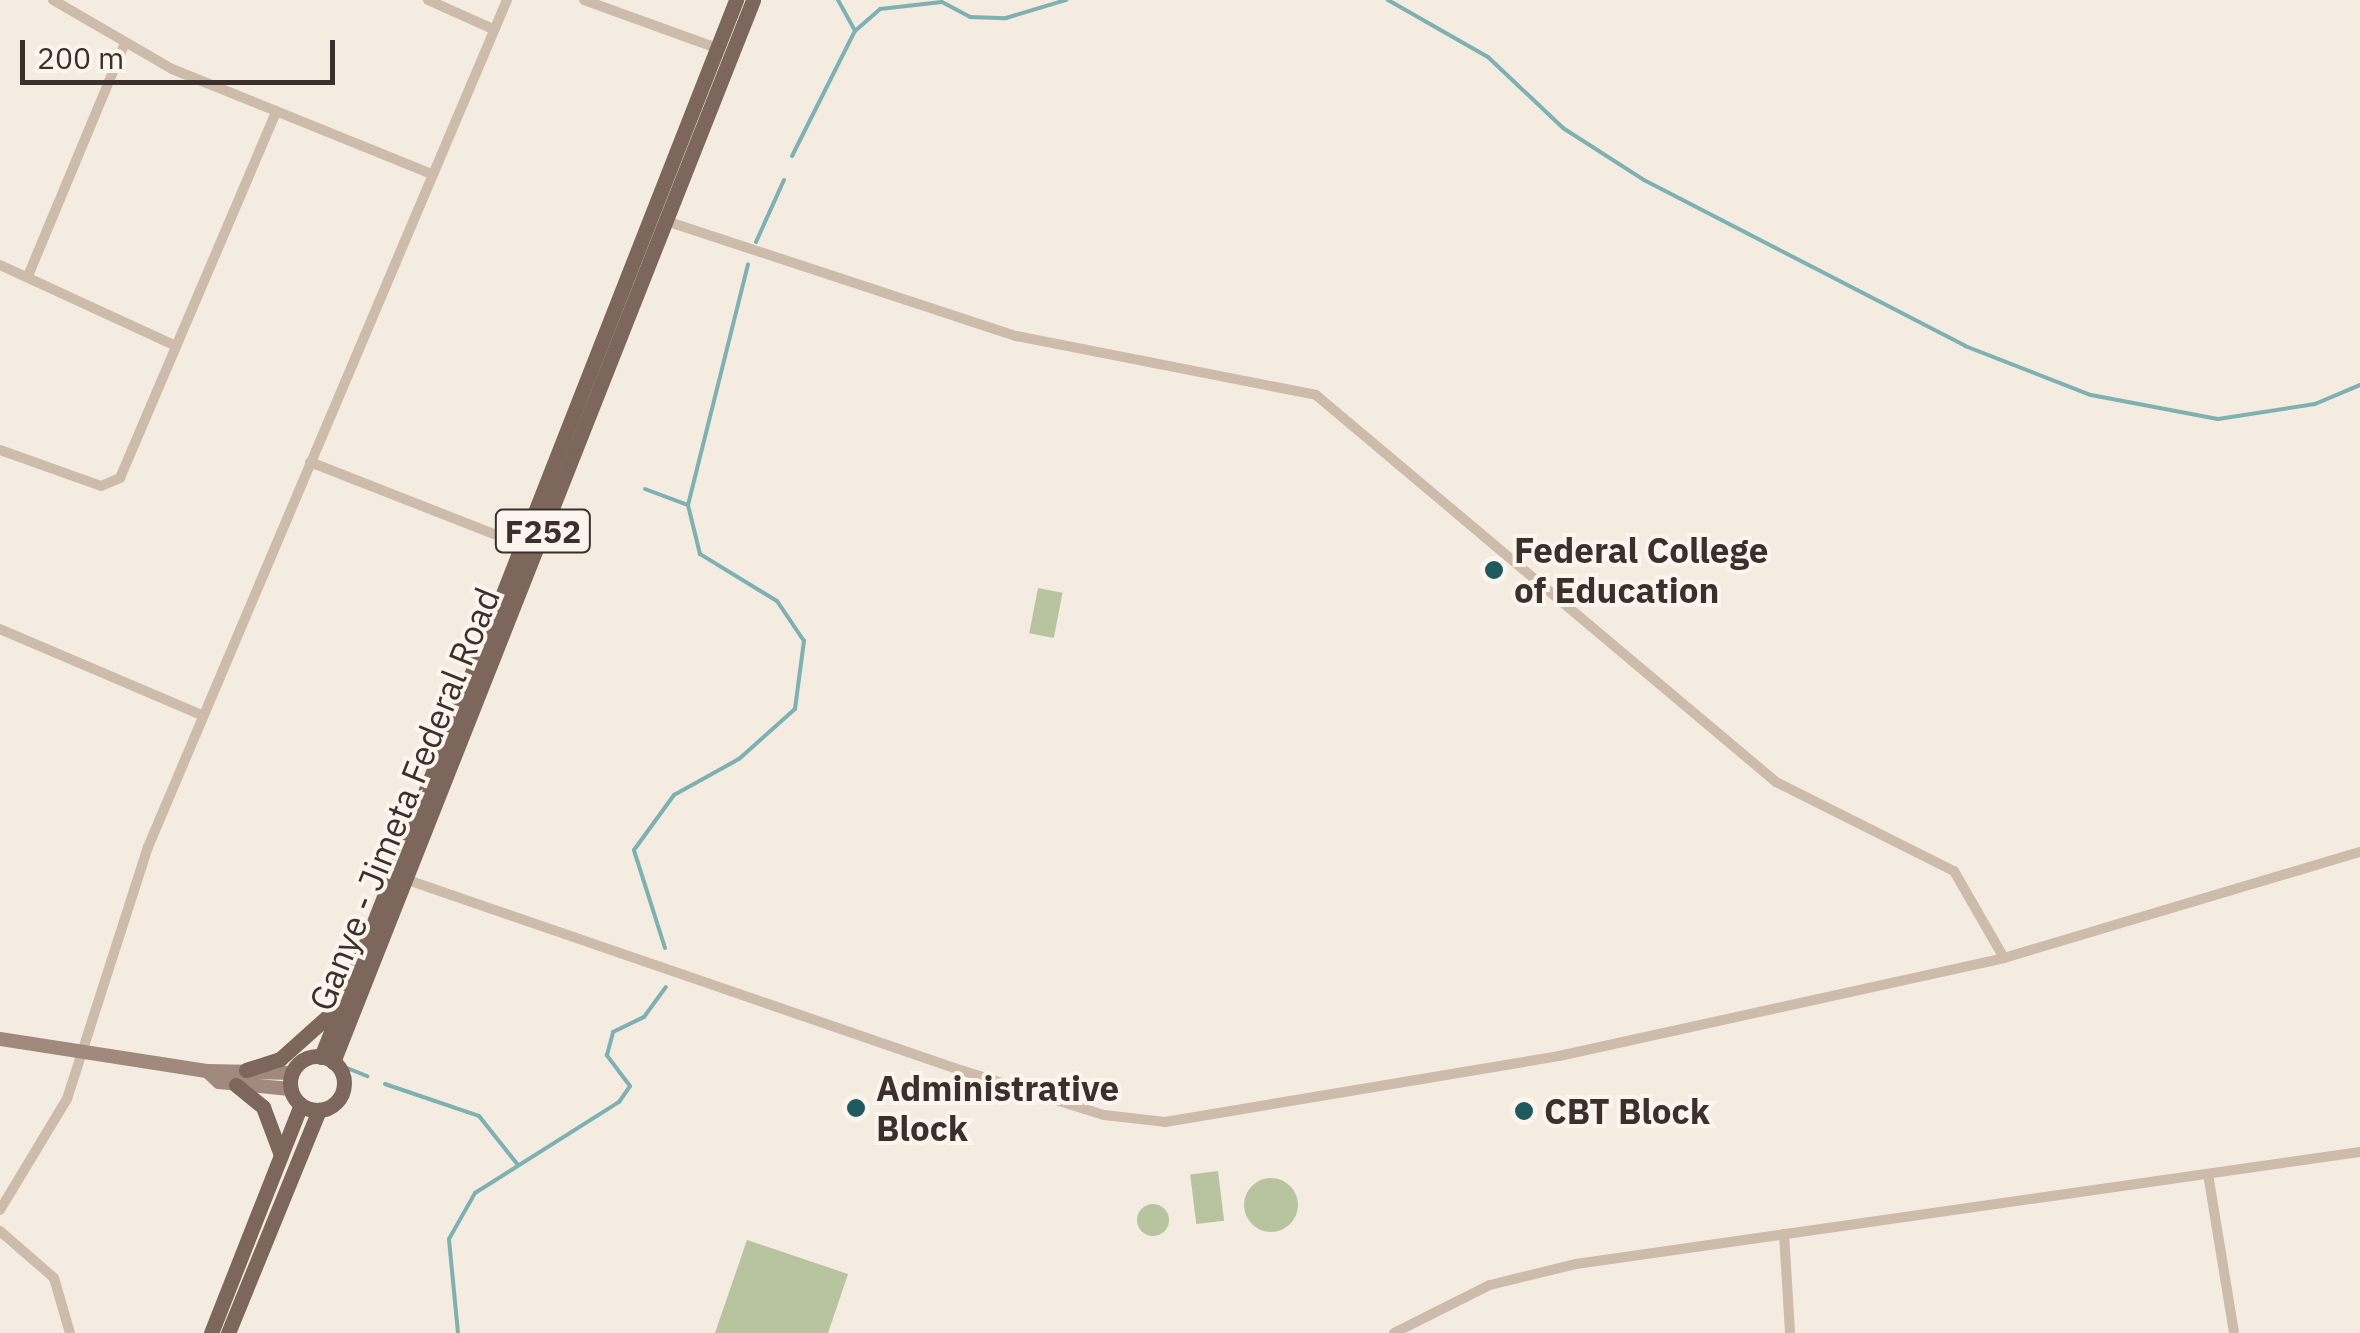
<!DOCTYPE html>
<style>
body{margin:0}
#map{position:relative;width:2360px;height:1333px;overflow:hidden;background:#f4ebe1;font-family:"IBM Plex Sans",sans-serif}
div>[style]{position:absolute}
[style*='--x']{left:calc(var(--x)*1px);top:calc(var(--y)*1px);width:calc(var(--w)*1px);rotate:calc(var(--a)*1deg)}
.green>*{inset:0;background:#b8c4a0;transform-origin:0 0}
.round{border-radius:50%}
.stream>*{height:4px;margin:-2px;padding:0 2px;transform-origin:2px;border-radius:2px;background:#7fb0b2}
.minor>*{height:10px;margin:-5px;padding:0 5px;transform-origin:5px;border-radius:5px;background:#cdbbac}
.secondary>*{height:14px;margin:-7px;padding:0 7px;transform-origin:7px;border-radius:7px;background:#a18a7d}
.primary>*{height:15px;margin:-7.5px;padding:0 7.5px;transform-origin:7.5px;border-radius:7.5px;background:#7d675c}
.primary>.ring{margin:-7.5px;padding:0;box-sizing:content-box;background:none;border:15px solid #7d675c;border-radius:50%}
.dots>*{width:28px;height:28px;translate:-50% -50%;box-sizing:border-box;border:5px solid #fbf5ee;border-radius:50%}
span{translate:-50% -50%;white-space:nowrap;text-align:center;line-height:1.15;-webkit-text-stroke:8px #fbf5ee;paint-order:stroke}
.shield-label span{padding:2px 8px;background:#fbf5ee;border:2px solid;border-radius:8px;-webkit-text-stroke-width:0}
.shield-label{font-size:32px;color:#3b302b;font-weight:700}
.poi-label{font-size:35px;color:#3b302b;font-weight:700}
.left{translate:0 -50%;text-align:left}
.street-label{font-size:35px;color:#3b302b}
.scale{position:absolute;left:20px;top:40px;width:315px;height:45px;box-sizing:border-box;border:5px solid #3b302b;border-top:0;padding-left:12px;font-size:30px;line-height:35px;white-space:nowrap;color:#3b302b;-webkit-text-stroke:8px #fbf5ee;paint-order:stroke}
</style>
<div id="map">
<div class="green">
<div style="left:1038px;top:588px;width:25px;height:46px;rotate:11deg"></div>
<div style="left:1218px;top:1171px;width:50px;height:28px;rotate:83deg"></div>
<div class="round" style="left:1244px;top:1178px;width:54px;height:54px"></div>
<div class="round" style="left:1137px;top:1204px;width:32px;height:32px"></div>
<div style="clip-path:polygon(747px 1240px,848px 1274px,828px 1333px,715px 1333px)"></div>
</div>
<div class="stream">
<div style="--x:838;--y:0;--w:35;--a:61"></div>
<div style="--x:1388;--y:0;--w:115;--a:29.7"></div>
<div style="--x:1488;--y:57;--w:103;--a:43.4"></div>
<div style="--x:1563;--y:128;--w:96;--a:32.7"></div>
<div style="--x:1644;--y:180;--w:361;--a:27.3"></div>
<div style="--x:1965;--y:346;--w:135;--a:21.3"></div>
<div style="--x:2091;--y:395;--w:129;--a:10.7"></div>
<div style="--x:2218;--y:419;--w:98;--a:-8.8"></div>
<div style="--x:2315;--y:404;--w:49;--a:-22.9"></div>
<div style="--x:792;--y:156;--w:140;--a:-63.3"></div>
<div style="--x:855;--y:31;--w:33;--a:-41"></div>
<div style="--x:880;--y:9;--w:62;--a:-6.4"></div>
<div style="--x:942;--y:2;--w:32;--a:28"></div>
<div style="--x:970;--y:17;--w:36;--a:2"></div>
<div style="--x:1006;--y:18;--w:63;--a:-16.7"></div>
<div style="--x:756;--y:242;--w:68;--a:-65.7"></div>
<div style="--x:645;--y:489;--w:46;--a:20.4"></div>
<div style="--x:665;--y:948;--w:103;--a:-107.6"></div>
<div style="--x:634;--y:850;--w:68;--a:-54"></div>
<div style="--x:674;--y:795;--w:74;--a:-29"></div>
<div style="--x:739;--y:759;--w:75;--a:-41.8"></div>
<div style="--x:795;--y:709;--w:69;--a:-82.5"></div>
<div style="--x:804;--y:641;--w:48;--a:-124"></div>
<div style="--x:777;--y:601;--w:90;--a:-148.6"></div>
<div style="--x:700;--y:554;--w:50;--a:-103.8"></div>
<div style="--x:688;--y:505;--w:248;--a:-76"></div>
<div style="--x:347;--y:1068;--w:22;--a:22"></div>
<div style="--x:385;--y:1084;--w:99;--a:18.8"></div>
<div style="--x:479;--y:1116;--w:63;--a:51.5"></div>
<div style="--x:458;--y:1333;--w:94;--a:-95.5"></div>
<div style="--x:449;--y:1239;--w:53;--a:-60.5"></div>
<div style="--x:475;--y:1193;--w:170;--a:-32.3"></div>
<div style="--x:619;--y:1102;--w:19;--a:-55"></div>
<div style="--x:630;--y:1086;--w:39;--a:-127"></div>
<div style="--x:607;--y:1055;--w:24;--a:-75"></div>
<div style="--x:613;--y:1032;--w:34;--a:-26"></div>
<div style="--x:644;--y:1017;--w:37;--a:-54"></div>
</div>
<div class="minor">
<div style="--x:53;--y:0;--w:138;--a:30.1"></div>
<div style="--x:172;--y:69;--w:277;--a:22"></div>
<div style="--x:428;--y:0;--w:69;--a:24"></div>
<div style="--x:584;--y:0;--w:144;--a:19.9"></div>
<div style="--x:666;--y:221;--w:368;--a:18.2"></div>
<div style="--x:1016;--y:336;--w:306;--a:11.1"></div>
<div style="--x:1316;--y:395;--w:601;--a:40.07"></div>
<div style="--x:1776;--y:782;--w:199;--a:26.6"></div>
<div style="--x:1954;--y:871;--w:100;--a:60.1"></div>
<div style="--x:0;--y:265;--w:189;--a:24.7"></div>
<div style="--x:28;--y:276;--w:250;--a:-67.4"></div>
<div style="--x:0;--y:450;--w:107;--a:19.6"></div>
<div style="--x:101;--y:486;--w:21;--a:-23"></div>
<div style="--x:120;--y:478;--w:397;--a:-66.9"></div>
<div style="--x:310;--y:462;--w:228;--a:21.4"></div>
<div style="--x:0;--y:629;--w:220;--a:23.1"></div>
<div style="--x:402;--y:878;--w:584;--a:18.99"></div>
<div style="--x:954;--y:1068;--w:157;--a:17.4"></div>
<div style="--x:1104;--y:1115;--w:61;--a:6.5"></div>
<div style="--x:1165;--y:1122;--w:399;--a:-9.5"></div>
<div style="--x:1559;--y:1056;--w:456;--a:-12.4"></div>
<div style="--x:2004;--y:958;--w:371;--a:-16.6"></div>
<div style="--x:2208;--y:1174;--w:161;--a:80.7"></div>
<div style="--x:0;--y:1210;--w:130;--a:-58.9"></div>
<div style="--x:67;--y:1099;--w:265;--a:-72.2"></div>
<div style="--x:148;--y:847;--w:920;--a:-67.03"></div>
<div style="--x:0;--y:1231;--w:72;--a:41"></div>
<div style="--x:54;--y:1278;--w:57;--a:73.8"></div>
<div style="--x:1784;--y:1234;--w:99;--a:86.5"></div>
<div style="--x:1394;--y:1333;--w:107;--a:-26.6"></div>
<div style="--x:1490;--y:1285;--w:89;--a:-13.7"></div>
<div style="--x:1576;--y:1264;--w:792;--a:-8.13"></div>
</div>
<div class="secondary">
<div style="--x:0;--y:1039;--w:209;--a:8.8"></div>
<div style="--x:207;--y:1071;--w:85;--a:1.3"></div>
<div style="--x:207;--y:1071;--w:16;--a:43"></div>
<div style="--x:219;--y:1082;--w:71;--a:5.6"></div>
</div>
<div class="primary">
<div class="ring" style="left:290px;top:1056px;width:39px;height:39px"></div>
<div style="--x:321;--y:1057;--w:1136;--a:-68.56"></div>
<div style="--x:333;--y:1062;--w:1142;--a:-68.42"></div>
<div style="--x:246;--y:1070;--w:36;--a:-18"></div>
<div style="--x:280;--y:1059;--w:76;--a:-41.8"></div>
<div style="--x:236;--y:1085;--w:35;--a:39"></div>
<div style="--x:263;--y:1107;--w:51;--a:69.4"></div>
<div style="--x:211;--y:1333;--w:245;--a:-68.5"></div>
<div style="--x:228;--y:1333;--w:241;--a:-67.8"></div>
</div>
<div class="dots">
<div style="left:1494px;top:570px;background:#1f5a5e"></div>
<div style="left:856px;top:1108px;background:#1f5a5e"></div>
<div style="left:1524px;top:1111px;background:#1f5a5e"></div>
</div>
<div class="shield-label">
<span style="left:543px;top:531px">F252</span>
</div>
<div class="poi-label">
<span class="left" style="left:1514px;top:570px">Federal College<br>of Education</span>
<span class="left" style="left:876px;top:1108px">Administrative<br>Block</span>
<span class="left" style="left:1544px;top:1111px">CBT Block</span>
</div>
<div class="street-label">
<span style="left:404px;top:799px;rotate:-68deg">Ganye - Jimeta Federal Road</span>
</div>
<div class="scale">200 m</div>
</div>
